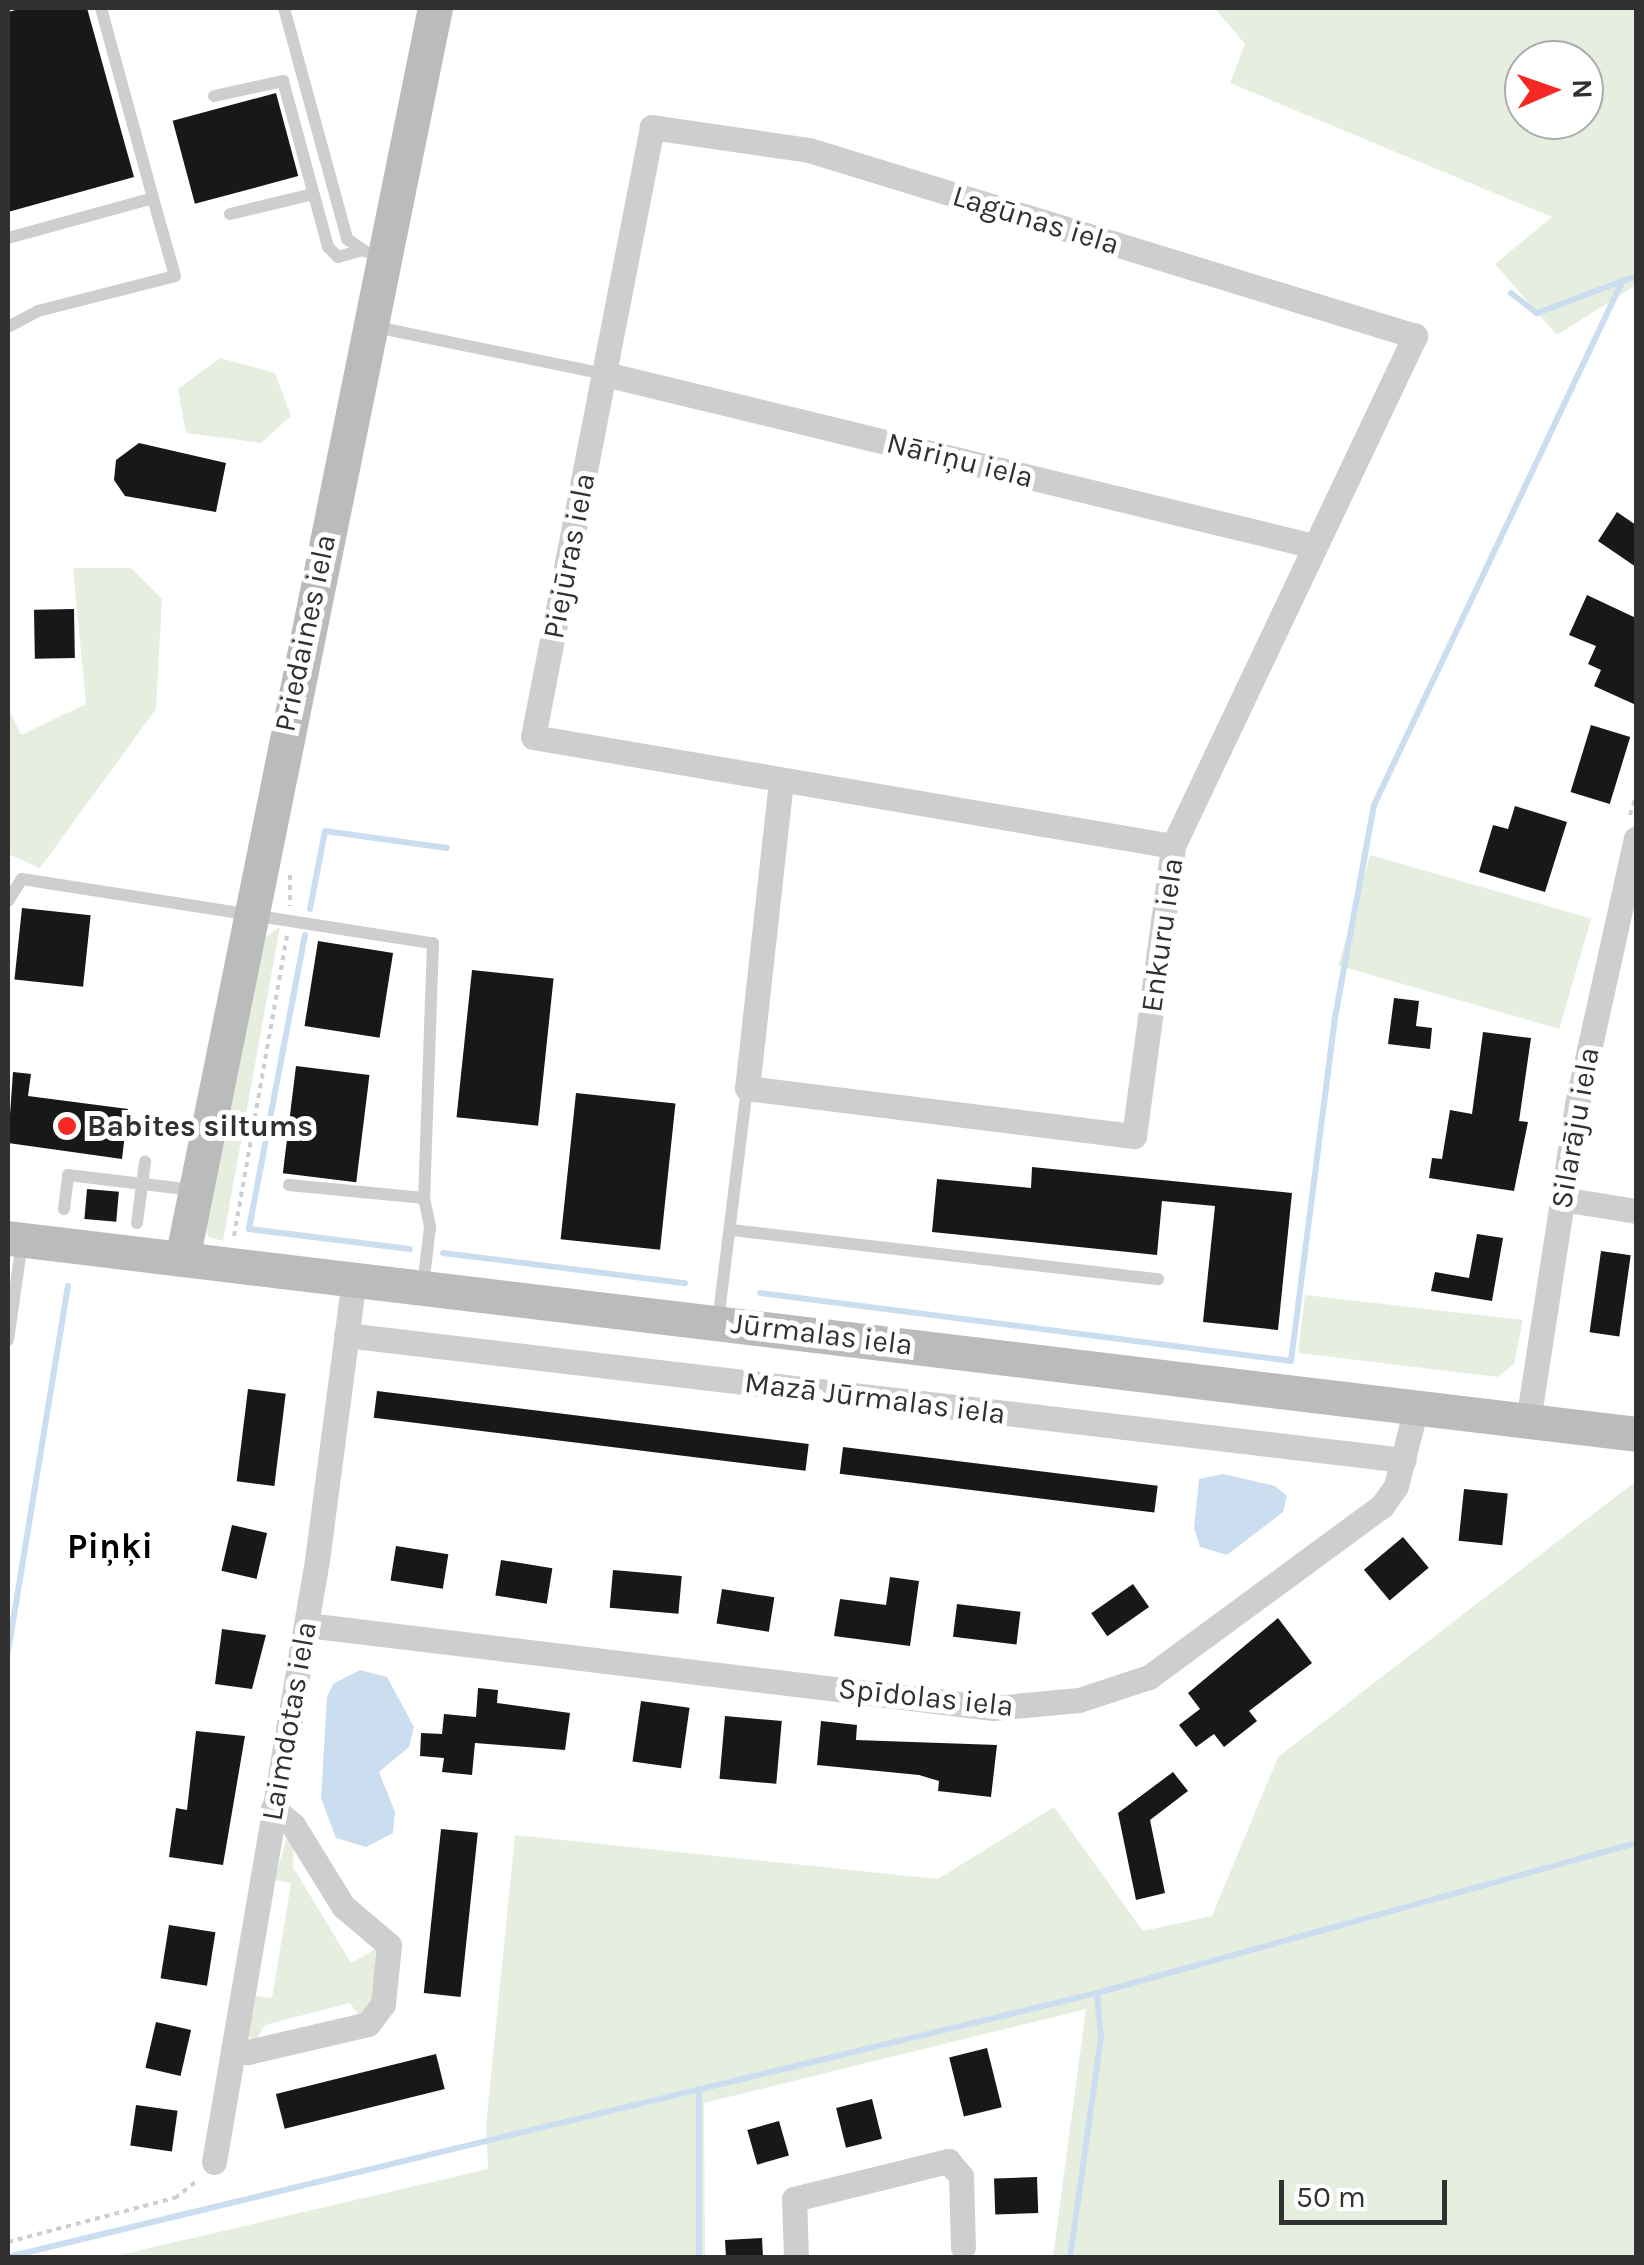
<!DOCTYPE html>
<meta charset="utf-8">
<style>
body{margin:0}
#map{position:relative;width:1644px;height:2265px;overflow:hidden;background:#fff;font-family:Karla,sans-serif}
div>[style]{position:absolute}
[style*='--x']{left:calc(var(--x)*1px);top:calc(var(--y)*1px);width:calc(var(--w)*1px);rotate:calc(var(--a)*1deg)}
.green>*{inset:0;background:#e6efdf;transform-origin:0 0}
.water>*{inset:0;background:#cadef0}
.stream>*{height:6px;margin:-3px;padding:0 3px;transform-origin:3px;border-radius:3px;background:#cadef0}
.building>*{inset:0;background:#181818;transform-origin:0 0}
.path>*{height:4px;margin-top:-2px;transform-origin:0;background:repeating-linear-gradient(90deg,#cecece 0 5px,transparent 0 10px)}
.lane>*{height:12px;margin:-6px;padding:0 6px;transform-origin:6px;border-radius:6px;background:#cecece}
.street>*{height:25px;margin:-12.5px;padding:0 12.5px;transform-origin:12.5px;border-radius:12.5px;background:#cecece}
.secondary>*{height:35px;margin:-17.5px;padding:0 17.5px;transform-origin:17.5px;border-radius:17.5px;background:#bbb}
.dots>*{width:28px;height:28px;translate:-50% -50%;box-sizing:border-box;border:5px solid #fff;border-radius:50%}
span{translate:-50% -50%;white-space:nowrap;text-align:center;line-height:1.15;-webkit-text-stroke:10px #fff;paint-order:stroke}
.street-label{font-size:30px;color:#313131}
.poi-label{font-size:30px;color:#313131;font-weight:700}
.left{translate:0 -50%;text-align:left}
.quarter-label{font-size:35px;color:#000;font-weight:700}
.frame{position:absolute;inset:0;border:10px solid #313131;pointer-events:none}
.north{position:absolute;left:1504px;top:40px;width:100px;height:100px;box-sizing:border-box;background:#fff;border:2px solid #adadad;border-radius:50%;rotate:88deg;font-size:28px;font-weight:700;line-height:40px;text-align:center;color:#313131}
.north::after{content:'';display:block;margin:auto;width:35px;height:45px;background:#f62826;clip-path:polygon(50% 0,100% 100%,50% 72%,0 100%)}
.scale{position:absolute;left:1279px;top:2180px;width:168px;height:45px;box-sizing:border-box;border:5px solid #313131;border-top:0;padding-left:12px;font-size:30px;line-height:35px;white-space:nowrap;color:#313131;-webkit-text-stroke:8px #fff;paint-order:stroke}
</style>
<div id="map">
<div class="green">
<div style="clip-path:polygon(evenodd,1214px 8px,1636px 8px,1636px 285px,1557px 335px,1495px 264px,1552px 217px,1230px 83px,1245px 44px,1214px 8px,1584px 60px,1584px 120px,1524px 120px,1524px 60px,1584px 60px)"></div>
<div style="clip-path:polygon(220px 358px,275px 373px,291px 416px,261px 443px,186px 433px,178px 389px)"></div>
<div style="clip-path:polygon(73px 568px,131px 568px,162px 599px,156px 709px,40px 868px,8px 854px,8px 707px,21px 735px,86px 704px)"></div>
<div style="left:1370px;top:855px;width:230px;height:115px;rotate:16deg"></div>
<div style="clip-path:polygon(280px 927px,223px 1241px,209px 1237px,203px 1225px,255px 945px)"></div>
<div style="clip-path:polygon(1305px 1295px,1523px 1320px,1514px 1364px,1498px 1377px,1298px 1353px)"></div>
<div style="clip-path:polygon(1636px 1481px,1636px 2257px,1053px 2257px,1086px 2009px,704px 2103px,705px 2257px,111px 2257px,488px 2169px,486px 2126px,515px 1835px,938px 1879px,1054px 1807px,1143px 1931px,1212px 1916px,1278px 1757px)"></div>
<div style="clip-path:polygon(287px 1837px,294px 1846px,293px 1867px,351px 1963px,376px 1949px,374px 2006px,361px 2018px,350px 2003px,265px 2025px,255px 2042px,248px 2036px,255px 1996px,272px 1998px,291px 1883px,274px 1880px)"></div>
</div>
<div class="water">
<div style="clip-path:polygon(1223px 1474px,1275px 1486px,1287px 1496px,1283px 1512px,1227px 1555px,1200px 1547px,1194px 1528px,1199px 1479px)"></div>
<div style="clip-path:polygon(360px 1670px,387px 1677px,414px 1727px,409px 1747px,379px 1772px,395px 1812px,393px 1833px,366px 1847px,336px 1838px,321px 1798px,327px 1697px,333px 1684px)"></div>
</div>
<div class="stream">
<div style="--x:1511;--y:293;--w:33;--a:38"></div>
<div style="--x:1537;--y:313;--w:106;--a:-20.5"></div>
<div style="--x:310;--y:909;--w:79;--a:-79.1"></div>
<div style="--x:325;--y:831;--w:123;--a:7.9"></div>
<div style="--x:305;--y:935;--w:299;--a:100.8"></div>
<div style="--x:249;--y:1229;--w:162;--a:7.1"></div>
<div style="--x:443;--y:1253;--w:244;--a:7.1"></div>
<div style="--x:760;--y:1293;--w:535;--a:7.3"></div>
<div style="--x:1291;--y:1361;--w:341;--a:-82.7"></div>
<div style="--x:1334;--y:1023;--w:222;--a:-79.6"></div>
<div style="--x:1374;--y:805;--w:581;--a:-64.63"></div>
<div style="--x:8;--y:1652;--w:371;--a:-80.7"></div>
<div style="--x:8;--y:2257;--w:1121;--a:-13.63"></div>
<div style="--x:1097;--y:1993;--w:559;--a:-15.55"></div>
<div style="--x:699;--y:2258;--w:169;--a:-90"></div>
<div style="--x:1070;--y:2258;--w:222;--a:-82"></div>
<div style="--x:1101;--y:2038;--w:45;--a:-95.1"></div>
</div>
<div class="building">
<div style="clip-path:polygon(23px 8px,87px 8px,134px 177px,8px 212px,8px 12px)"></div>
<div style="left:276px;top:93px;width:86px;height:107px;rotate:75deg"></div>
<div style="clip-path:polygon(139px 443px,226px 463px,216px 512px,125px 496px,114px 480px,116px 460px)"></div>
<div style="clip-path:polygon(1617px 512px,1636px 525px,1636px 567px,1598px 541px)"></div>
<div style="clip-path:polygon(1587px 595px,1636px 618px,1636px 705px,1594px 686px,1601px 670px,1588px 664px,1596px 646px,1569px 635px)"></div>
<div style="left:74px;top:609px;width:49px;height:40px;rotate:89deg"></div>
<div style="left:1591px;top:725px;width:41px;height:70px;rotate:17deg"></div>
<div style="clip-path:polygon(1515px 806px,1567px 822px,1545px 892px,1479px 872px,1493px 825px,1508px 829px)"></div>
<div style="left:22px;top:908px;width:69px;height:72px;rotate:6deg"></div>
<div style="left:318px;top:941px;width:76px;height:86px;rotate:9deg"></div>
<div style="left:472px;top:970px;width:82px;height:148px;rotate:6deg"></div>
<div style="clip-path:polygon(1394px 998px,1419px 1001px,1416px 1026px,1432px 1028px,1430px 1049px,1388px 1044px)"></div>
<div style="clip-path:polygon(1483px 1032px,1531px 1038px,1519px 1121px,1528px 1122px,1514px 1191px,1429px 1178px,1432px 1158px,1442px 1159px,1450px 1110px,1472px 1114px)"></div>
<div style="left:296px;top:1066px;width:74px;height:108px;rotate:7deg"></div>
<div style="clip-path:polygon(13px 1072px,31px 1074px,28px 1096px,128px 1109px,122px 1159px,8px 1143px)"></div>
<div style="left:576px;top:1093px;width:100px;height:147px;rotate:6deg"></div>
<div style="clip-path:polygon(1032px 1167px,1292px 1193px,1278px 1330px,1203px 1322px,1215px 1206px,1162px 1201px,1157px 1255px,932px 1232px,937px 1179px,1031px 1188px)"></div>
<div style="left:87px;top:1189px;width:32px;height:30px;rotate:5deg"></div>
<div style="clip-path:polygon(1477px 1234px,1503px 1238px,1492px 1301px,1431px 1291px,1435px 1272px,1469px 1278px)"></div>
<div style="left:1601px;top:1251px;width:30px;height:82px;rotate:8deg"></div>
<div style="left:248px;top:1389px;width:38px;height:93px;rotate:7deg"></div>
<div style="left:377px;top:1391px;width:435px;height:27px;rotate:7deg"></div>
<div style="left:843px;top:1447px;width:317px;height:27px;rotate:7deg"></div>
<div style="left:1464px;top:1489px;width:44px;height:52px;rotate:6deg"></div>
<div style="left:232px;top:1525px;width:36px;height:47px;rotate:13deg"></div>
<div style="left:1403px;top:1537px;width:40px;height:51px;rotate:50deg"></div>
<div style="left:396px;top:1546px;width:53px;height:35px;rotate:9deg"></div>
<div style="left:501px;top:1560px;width:52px;height:36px;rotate:9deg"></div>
<div style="left:613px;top:1570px;width:69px;height:38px;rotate:5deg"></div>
<div style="clip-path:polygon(890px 1577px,919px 1581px,910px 1646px,834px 1636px,840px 1599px,886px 1605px)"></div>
<div style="left:1133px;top:1584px;width:28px;height:51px;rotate:55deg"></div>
<div style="left:722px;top:1589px;width:53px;height:35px;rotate:9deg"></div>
<div style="left:957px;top:1604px;width:64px;height:33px;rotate:7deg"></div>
<div style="clip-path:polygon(1278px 1618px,1312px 1663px,1249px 1711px,1257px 1721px,1224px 1747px,1214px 1734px,1196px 1747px,1179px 1725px,1200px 1709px,1188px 1693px)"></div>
<div style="clip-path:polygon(222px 1629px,266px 1635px,252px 1689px,215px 1684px)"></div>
<div style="clip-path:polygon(478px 1688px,498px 1690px,497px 1703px,570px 1713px,565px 1750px,475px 1743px,472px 1775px,442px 1772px,444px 1758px,420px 1756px,421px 1733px,442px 1734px,444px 1714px,476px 1717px)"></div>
<div style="left:641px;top:1701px;width:49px;height:61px;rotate:8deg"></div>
<div style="left:725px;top:1716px;width:57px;height:63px;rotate:5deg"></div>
<div style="clip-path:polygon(821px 1721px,857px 1725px,856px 1740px,997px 1745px,991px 1797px,938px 1791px,939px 1781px,919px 1775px,817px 1765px)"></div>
<div style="clip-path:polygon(196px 1731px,245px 1736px,223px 1865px,169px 1857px,176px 1808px,187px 1810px)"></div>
<div style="clip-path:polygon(1173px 1772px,1188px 1791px,1150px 1820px,1165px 1893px,1136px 1900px,1118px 1813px)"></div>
<div style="left:441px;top:1829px;width:37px;height:165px;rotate:6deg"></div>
<div style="left:169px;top:1925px;width:47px;height:54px;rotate:9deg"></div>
<div style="left:156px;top:2022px;width:36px;height:47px;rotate:13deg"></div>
<div style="left:987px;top:2048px;width:61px;height:39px;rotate:76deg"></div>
<div style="left:436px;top:2054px;width:36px;height:165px;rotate:76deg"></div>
<div style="left:872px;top:2099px;width:41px;height:37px;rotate:76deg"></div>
<div style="left:136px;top:2105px;width:42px;height:41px;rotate:8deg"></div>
<div style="left:779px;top:2121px;width:36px;height:33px;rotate:74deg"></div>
<div style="left:1037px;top:2177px;width:36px;height:43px;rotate:88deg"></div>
<div style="left:762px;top:2238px;width:20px;height:37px;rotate:87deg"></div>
</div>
<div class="path">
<div style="--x:1630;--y:815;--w:20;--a:-72"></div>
<div style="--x:290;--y:875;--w:31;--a:90"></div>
<div style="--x:234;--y:1236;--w:306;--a:-80"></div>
<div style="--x:8;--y:2242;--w:173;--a:-14.8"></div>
<div style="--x:175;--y:2198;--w:29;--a:-38"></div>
</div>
<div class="lane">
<div style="--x:284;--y:8;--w:239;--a:74.7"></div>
<div style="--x:347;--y:239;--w:23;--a:34"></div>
<div style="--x:214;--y:96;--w:71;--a:-12.3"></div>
<div style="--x:283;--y:81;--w:172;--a:74.8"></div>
<div style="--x:328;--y:247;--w:14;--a:45"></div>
<div style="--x:338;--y:257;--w:25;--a:-16"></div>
<div style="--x:230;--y:214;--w:85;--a:-13.5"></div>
<div style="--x:8;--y:238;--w:150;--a:-15.4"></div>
<div style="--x:153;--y:198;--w:197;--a:-105.3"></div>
<div style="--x:371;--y:326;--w:239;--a:11.6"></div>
<div style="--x:8;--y:327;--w:34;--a:-28"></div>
<div style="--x:38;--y:311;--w:141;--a:-14.3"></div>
<div style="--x:175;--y:276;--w:81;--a:-105.8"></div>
<div style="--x:8;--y:901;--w:26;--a:-58"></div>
<div style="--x:22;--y:879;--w:416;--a:8.9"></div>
<div style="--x:433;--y:943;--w:255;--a:92"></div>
<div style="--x:424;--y:1198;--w:30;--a:78"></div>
<div style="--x:430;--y:1227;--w:59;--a:96.8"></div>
<div style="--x:289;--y:1185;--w:136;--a:5.5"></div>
<div style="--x:64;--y:1209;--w:34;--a:-83"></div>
<div style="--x:68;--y:1175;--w:126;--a:6.8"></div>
<div style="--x:137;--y:1223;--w:62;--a:-82.5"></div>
<div style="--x:732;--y:1230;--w:429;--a:6.6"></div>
<div style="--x:718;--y:1321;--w:235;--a:-82.9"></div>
<div style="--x:8;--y:1340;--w:98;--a:-81.8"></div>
</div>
<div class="street">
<div style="--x:605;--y:374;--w:730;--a:13.64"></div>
<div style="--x:781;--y:781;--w:309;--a:96.3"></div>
<div style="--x:747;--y:1088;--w:390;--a:7.1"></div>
<div style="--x:1134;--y:1136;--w:293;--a:-82.3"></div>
<div style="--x:1173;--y:846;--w:565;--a:-64.62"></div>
<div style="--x:1415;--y:336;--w:634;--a:-162.94"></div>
<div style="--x:809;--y:150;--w:159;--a:-171.7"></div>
<div style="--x:652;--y:127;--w:621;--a:101.04"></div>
<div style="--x:533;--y:737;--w:649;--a:9.67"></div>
<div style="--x:1562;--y:1199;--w:75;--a:9.2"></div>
<div style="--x:346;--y:1335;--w:1065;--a:6.74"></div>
<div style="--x:1528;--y:1421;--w:321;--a:-81.2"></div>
<div style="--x:1577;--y:1104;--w:272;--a:-77.5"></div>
<div style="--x:307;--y:1625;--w:691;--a:6.9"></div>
<div style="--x:993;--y:1708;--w:86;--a:-5.3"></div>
<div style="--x:1079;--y:1700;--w:74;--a:-18.2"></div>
<div style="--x:1149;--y:1677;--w:289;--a:-36.3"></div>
<div style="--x:1382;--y:1506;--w:24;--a:-55"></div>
<div style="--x:1396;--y:1486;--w:81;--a:-75.6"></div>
<div style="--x:233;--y:2050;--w:15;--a:8"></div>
<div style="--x:248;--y:2052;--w:123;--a:-13.1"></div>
<div style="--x:368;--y:2024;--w:25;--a:-53"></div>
<div style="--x:383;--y:2004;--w:59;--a:-84.2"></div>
<div style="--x:389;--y:1945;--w:60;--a:-139.7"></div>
<div style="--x:343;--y:1906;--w:95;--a:-121.7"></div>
<div style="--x:293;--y:1825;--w:26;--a:-140"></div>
<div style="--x:214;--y:2162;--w:611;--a:-80.29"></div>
<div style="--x:317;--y:1560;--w:283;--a:-82.5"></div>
<div style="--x:796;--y:2258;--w:59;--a:-91.9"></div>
<div style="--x:794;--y:2199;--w:159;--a:-13.9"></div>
<div style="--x:948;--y:2161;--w:20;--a:49"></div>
<div style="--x:961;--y:2176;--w:71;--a:88.4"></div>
</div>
<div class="secondary">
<div style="--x:8;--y:1238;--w:1640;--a:6.86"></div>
<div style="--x:182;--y:1259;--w:1276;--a:-78.57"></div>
</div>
<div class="dots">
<div style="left:67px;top:1126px;background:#f62826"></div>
</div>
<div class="street-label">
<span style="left:1036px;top:220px;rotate:17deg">Lagūnas iela</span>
<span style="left:960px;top:460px;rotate:14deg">Nāriņu iela</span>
<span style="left:569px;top:556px;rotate:-79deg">Piejūras iela</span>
<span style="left:305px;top:633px;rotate:-78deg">Priedaines iela</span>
<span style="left:1162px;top:935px;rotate:-82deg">Enkuru iela</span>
<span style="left:1575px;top:1128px;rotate:-80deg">Silarāju iela</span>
<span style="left:822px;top:1334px;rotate:7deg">Jūrmalas iela</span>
<span style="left:875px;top:1398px;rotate:7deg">Mazā Jūrmalas iela</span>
<span style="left:926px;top:1697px;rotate:6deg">Spīdolas iela</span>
<span style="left:289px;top:1721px;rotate:-80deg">Laimdotas iela</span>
</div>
<div class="poi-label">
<span class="left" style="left:87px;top:1126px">Babites siltums</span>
</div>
<div class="quarter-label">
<span style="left:110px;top:1547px">Piņķi</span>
</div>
<div class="frame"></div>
<div class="north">N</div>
<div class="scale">50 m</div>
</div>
